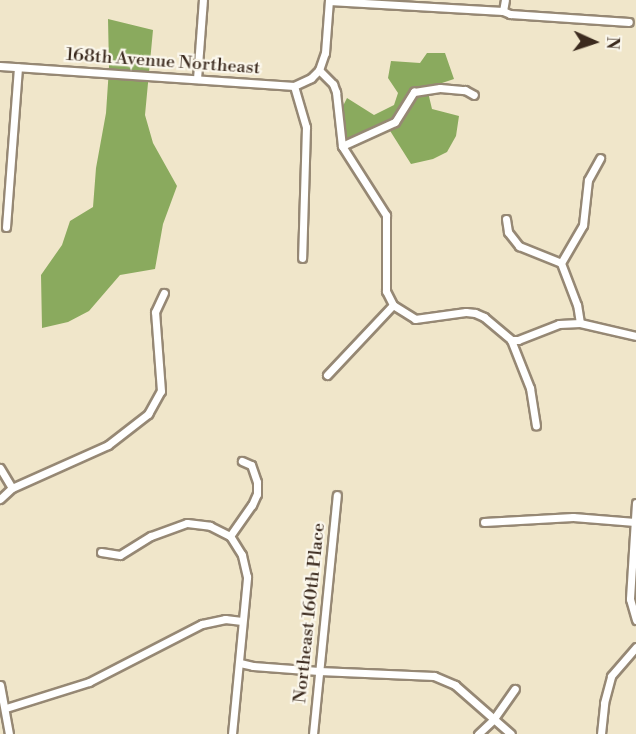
<!DOCTYPE html>
<style>
body{margin:0}
#map{position:relative;width:636px;height:734px;overflow:hidden;background:#f0e6ca;font-family:"Libre Bodoni",serif}
div>[style]{position:absolute}
[style*='--x']{left:calc(var(--x)*1px);top:calc(var(--y)*1px);width:calc(var(--w)*1px);rotate:calc(var(--a)*1deg)}
.forest>*{inset:0;background:#8aaa5e}
.roads{filter:drop-shadow(2px 0 #968874) drop-shadow(-2px 0 #968874) drop-shadow(0 2px #968874) drop-shadow(0 -2px #968874)}
.minor>*{height:7px;margin:-3.5px;padding:0 3.5px;transform-origin:3.5px;border-radius:3.5px;background:#fff}
span{translate:-50% -50%;white-space:nowrap;text-align:center;line-height:1.15;-webkit-text-stroke:4.5px #fbf7ec;paint-order:stroke}
.street-label{font-size:18px;color:#3b2a1e}
.north{position:absolute;left:564px;top:12px;width:60px;height:60px;-webkit-text-stroke:4px #fbf7ec;paint-order:stroke;rotate:93deg;font-size:16px;font-weight:700;line-height:24px;text-align:center;color:#3b2a1e}
.north::after{content:'';display:block;margin:auto;width:21px;height:27px;background:#3b2a1e;clip-path:polygon(50% 0,100% 100%,50% 72%,0 100%)}
</style>
<div id="map">
<div class="forest">
<div style="clip-path:polygon(108px 19px,153px 30px,145px 115px,153px 143px,177px 186px,163px 224px,155px 269px,120px 275px,89px 311px,68px 322px,42px 328px,41px 275px,62px 245px,70px 221px,93px 207px,96px 168px,106px 113px,109px 68px)"></div>
<div style="clip-path:polygon(427px 53px,445px 53px,454px 79px,427px 88px,432px 109px,459px 116px,456px 136px,447px 152px,433px 159px,411px 164px,387px 126px,342px 146px,339px 114px,347px 98px,374px 115px,394px 105px,398px 93px,388px 78px,391px 61px,420px 63px)"></div>
</div>
<div class="roads">
<div class="minor">
<div style="--x:329;--y:1;--w:174;--a:3.3"></div>
<div style="--x:503;--y:11;--w:8;--a:23"></div>
<div style="--x:510;--y:14;--w:119;--a:3.8"></div>
<div style="--x:503;--y:11;--w:11;--a:-80"></div>
<div style="--x:0;--y:66;--w:295;--a:3.9"></div>
<div style="--x:294;--y:86;--w:19;--a:-25"></div>
<div style="--x:311;--y:78;--w:11;--a:-45"></div>
<div style="--x:319;--y:70;--w:18;--a:-71"></div>
<div style="--x:325;--y:53;--w:53;--a:-85.7"></div>
<div style="--x:319;--y:70;--w:20;--a:45"></div>
<div style="--x:333;--y:84;--w:9;--a:69"></div>
<div style="--x:336;--y:92;--w:54;--a:83.7"></div>
<div style="--x:342;--y:146;--w:82;--a:57.5"></div>
<div style="--x:386;--y:215;--w:76;--a:90"></div>
<div style="--x:386;--y:291;--w:16;--a:63"></div>
<div style="--x:393;--y:305;--w:26;--a:32"></div>
<div style="--x:415;--y:319;--w:51;--a:-7.8"></div>
<div style="--x:466;--y:312;--w:9;--a:6"></div>
<div style="--x:475;--y:313;--w:10;--a:24"></div>
<div style="--x:484;--y:317;--w:35;--a:40"></div>
<div style="--x:511;--y:340;--w:7;--a:0"></div>
<div style="--x:518;--y:340;--w:44;--a:-21.3"></div>
<div style="--x:559;--y:324;--w:21;--a:-3"></div>
<div style="--x:580;--y:323;--w:57;--a:13.1"></div>
<div style="--x:197;--y:79;--w:79;--a:-85.7"></div>
<div style="--x:294;--y:86;--w:43;--a:73.7"></div>
<div style="--x:306;--y:127;--w:131;--a:91.7"></div>
<div style="--x:342;--y:146;--w:58;--a:-24.4"></div>
<div style="--x:395;--y:122;--w:36;--a:-58"></div>
<div style="--x:414;--y:92;--w:26;--a:-9"></div>
<div style="--x:440;--y:88;--w:25;--a:5"></div>
<div style="--x:465;--y:90;--w:10;--a:29"></div>
<div style="--x:506;--y:219;--w:13;--a:81"></div>
<div style="--x:508;--y:232;--w:18;--a:52"></div>
<div style="--x:519;--y:246;--w:45;--a:22"></div>
<div style="--x:6;--y:227;--w:160;--a:-85.7"></div>
<div style="--x:580;--y:323;--w:18;--a:-99"></div>
<div style="--x:577;--y:305;--w:45;--a:-110.9"></div>
<div style="--x:561;--y:263;--w:44;--a:-59.9"></div>
<div style="--x:583;--y:225;--w:45;--a:-83.7"></div>
<div style="--x:588;--y:180;--w:25;--a:-61"></div>
<div style="--x:511;--y:340;--w:52;--a:68.4"></div>
<div style="--x:530;--y:388;--w:38;--a:81"></div>
<div style="--x:327;--y:375;--w:96;--a:-46.7"></div>
<div style="--x:0;--y:468;--w:23;--a:59"></div>
<div style="--x:0;--y:499;--w:16;--a:-43"></div>
<div style="--x:12;--y:488;--w:105;--a:-24.1"></div>
<div style="--x:108;--y:445;--w:51;--a:-37.8"></div>
<div style="--x:148;--y:414;--w:26;--a:-61"></div>
<div style="--x:161;--y:391;--w:79;--a:-94.3"></div>
<div style="--x:155;--y:312;--w:21;--a:-65"></div>
<div style="--x:636;--y:503;--w:96;--a:93.6"></div>
<div style="--x:630;--y:599;--w:22;--a:74"></div>
<div style="--x:484;--y:522;--w:89;--a:-3.2"></div>
<div style="--x:573;--y:517;--w:62;--a:4.6"></div>
<div style="--x:101;--y:552;--w:19;--a:9"></div>
<div style="--x:120;--y:555;--w:36;--a:-32"></div>
<div style="--x:151;--y:536;--w:38;--a:-20"></div>
<div style="--x:187;--y:523;--w:23;--a:7"></div>
<div style="--x:210;--y:526;--w:22;--a:27"></div>
<div style="--x:240;--y:663;--w:13;--a:13"></div>
<div style="--x:253;--y:666;--w:66;--a:4.3"></div>
<div style="--x:319;--y:671;--w:115;--a:2.5"></div>
<div style="--x:434;--y:676;--w:23;--a:23"></div>
<div style="--x:455;--y:685;--w:74;--a:41.2"></div>
<div style="--x:0;--y:685;--w:50;--a:79.6"></div>
<div style="--x:6;--y:708;--w:87;--a:-17.4"></div>
<div style="--x:89;--y:682;--w:127;--a:-27.2"></div>
<div style="--x:202;--y:624;--w:24;--a:-12"></div>
<div style="--x:225;--y:619;--w:17;--a:7"></div>
<div style="--x:232;--y:734;--w:158;--a:-84.5"></div>
<div style="--x:247;--y:577;--w:23;--a:-103"></div>
<div style="--x:242;--y:555;--w:22;--a:-122"></div>
<div style="--x:230;--y:536;--w:38;--a:-55"></div>
<div style="--x:252;--y:505;--w:12;--a:-66"></div>
<div style="--x:257;--y:494;--w:12;--a:-90"></div>
<div style="--x:257;--y:482;--w:18;--a:-109"></div>
<div style="--x:251;--y:465;--w:10;--a:-156"></div>
<div style="--x:313;--y:734;--w:240;--a:-84.3"></div>
<div style="--x:478;--y:734;--w:21;--a:-43"></div>
<div style="--x:493;--y:720;--w:38;--a:-55"></div>
<div style="--x:601;--y:734;--w:31;--a:-84"></div>
<div style="--x:604;--y:703;--w:28;--a:-75"></div>
<div style="--x:611;--y:676;--w:38;--a:-49"></div>
</div>
</div>
<div class="street-label">
<span style="left:163px;top:62px;rotate:4deg">168th Avenue Northeast</span>
<span style="left:310px;top:613px;rotate:-84deg">Northeast 160th Place</span>
</div>
<div class="north">N</div>
</div>
